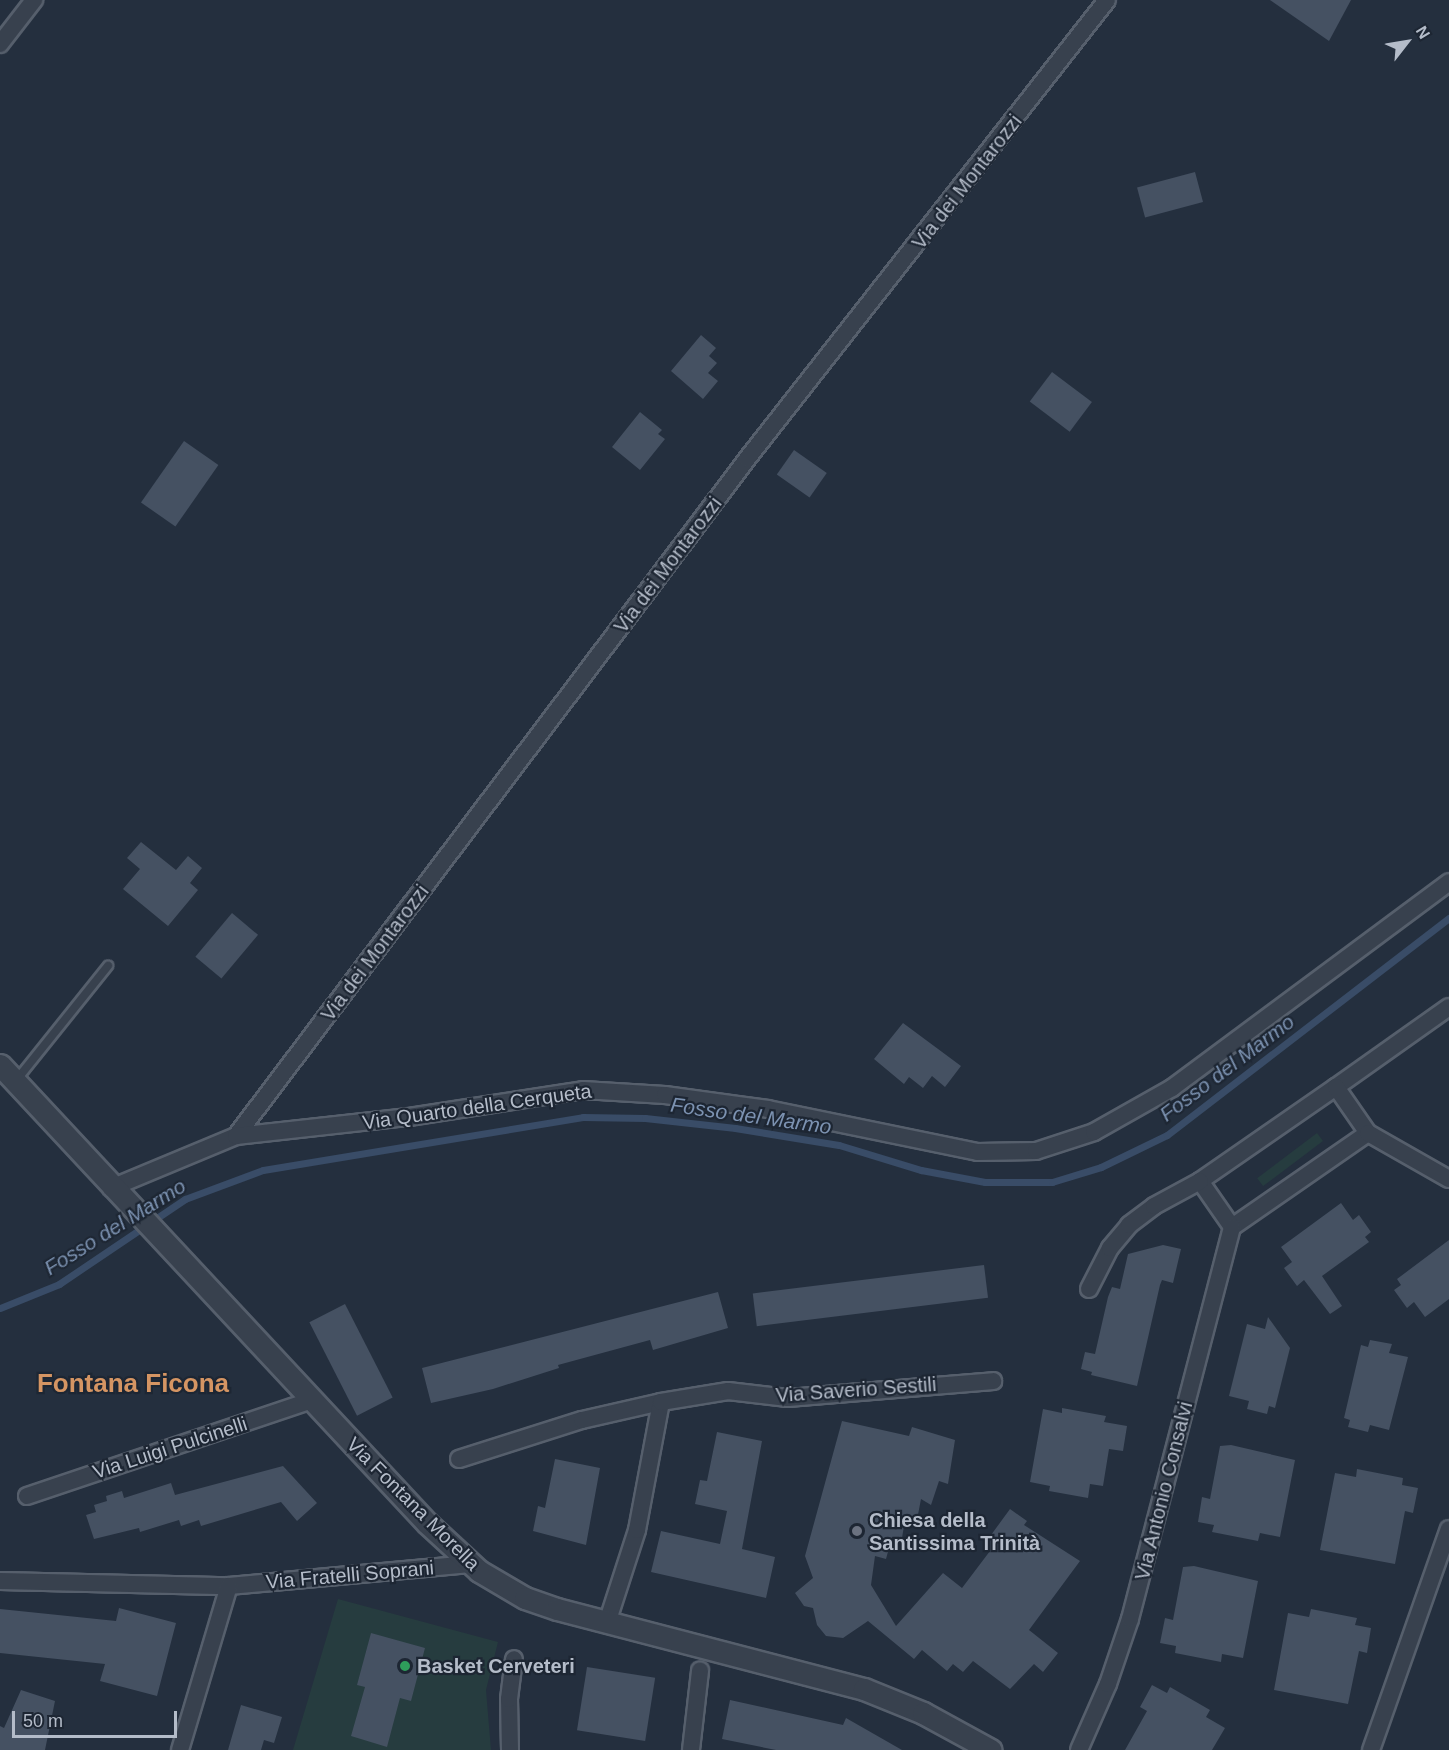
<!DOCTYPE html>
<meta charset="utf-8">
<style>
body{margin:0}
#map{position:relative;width:1449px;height:1750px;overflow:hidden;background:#242f3e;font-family:Arial,sans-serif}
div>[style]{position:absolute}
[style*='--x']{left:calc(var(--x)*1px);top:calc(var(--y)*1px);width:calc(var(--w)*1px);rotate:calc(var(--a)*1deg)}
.green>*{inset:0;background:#263c3f;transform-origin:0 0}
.stream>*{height:7px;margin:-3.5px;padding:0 3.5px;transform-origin:3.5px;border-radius:3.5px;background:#394c67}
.building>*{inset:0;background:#455162;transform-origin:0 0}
.roads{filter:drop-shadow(2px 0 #565f6c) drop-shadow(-2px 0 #565f6c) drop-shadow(0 2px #565f6c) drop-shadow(0 -2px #565f6c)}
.service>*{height:8px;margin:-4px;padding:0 4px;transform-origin:4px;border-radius:4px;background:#38414e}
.minor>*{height:16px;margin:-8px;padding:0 8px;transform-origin:8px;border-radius:8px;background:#38414e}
.tertiary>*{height:21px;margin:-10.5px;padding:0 10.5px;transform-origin:10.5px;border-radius:10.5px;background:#38414e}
.dots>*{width:16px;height:16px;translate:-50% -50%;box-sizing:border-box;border:3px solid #1d2633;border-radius:50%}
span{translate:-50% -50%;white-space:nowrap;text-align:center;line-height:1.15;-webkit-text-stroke:4.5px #1d2633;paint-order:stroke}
.street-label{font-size:20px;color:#b4bcc9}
.poi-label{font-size:20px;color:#b4bcc9;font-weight:700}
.left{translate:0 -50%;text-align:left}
.water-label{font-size:21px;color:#7c92b1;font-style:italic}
.district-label{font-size:26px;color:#d59563;font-weight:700}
.north{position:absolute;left:1377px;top:12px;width:60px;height:60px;-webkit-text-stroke:4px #1d2633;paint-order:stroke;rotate:59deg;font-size:16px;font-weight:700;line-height:24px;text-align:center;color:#b4bcc9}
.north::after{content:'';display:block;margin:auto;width:21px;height:27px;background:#b4bcc9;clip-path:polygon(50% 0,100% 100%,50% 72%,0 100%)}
.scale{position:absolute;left:12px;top:1711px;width:165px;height:27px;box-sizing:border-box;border:3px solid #b4bcc9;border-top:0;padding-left:8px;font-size:18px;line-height:21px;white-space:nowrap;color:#b4bcc9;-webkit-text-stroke:4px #1d2633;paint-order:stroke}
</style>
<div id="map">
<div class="green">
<div style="left:1317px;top:1133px;width:10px;height:75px;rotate:53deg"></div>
<div style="clip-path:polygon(338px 1599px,498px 1642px,486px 1690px,491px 1750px,293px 1750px)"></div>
</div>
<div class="stream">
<div style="--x:0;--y:1308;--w:64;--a:-22.1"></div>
<div style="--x:59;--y:1284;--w:152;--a:-34"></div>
<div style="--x:185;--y:1199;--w:83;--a:-20.4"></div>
<div style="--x:263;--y:1170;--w:324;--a:-9.4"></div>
<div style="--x:583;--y:1117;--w:62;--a:0.9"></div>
<div style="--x:645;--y:1118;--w:91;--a:6.3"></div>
<div style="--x:735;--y:1128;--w:105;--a:9.3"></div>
<div style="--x:839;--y:1145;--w:86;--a:17"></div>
<div style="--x:921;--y:1170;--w:65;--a:10.6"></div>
<div style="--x:985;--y:1182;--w:67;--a:0"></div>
<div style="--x:1052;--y:1182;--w:51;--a:-17"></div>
<div style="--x:1101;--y:1167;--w:73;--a:-25.9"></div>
<div style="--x:1167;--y:1135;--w:356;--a:-37.6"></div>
</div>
<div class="building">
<div style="clip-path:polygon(1270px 0,1351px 0,1329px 41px)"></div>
<div style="left:1195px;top:172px;width:31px;height:60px;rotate:75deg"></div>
<div style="clip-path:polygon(701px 335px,716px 348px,709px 356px,717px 363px,708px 373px,718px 381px,703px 399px,671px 371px)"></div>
<div style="left:1052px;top:372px;width:50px;height:37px;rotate:37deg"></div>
<div style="clip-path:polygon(640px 412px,662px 430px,658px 434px,665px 439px,640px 470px,612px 447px)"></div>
<div style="left:184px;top:441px;width:42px;height:75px;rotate:35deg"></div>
<div style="left:794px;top:450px;width:40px;height:30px;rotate:35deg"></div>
<div style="clip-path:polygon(141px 842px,176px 870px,188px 856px,202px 868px,190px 883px,198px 890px,168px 926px,123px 889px,140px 869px,127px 858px)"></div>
<div style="left:232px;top:913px;width:34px;height:57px;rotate:40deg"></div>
<div style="clip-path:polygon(903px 1023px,961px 1066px,945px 1087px,932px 1076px,923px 1088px,909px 1077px,904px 1084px,874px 1059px)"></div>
<div style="clip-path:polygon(1341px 1203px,1353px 1220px,1359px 1215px,1371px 1232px,1365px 1237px,1369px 1242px,1322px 1276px,1342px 1306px,1330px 1314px,1304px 1280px,1297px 1286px,1284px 1268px,1292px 1262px,1281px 1247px)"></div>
<div style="clip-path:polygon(1449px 1240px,1449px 1299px,1425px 1317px,1414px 1302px,1407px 1308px,1394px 1290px,1401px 1285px,1397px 1279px)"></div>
<div style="clip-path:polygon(1163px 1245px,1181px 1249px,1173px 1283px,1162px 1280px,1160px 1285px,1137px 1386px,1091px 1375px,1092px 1372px,1081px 1369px,1085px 1352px,1095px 1354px,1108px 1297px,1112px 1287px,1120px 1289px,1128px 1254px)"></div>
<div style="left:984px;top:1265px;width:33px;height:233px;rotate:83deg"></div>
<div style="clip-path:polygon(718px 1292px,728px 1328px,653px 1350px,650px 1340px,558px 1365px,559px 1368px,493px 1389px,431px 1403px,422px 1368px)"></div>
<div style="left:345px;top:1304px;width:105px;height:40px;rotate:63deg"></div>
<div style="clip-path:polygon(1268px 1317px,1290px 1348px,1275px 1408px,1269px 1406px,1267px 1414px,1247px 1409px,1249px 1401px,1229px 1396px,1247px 1324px,1265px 1329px)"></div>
<div style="clip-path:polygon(1370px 1340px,1392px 1344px,1389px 1353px,1408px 1357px,1389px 1430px,1370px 1425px,1368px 1432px,1348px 1427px,1350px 1420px,1344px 1418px,1361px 1345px,1368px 1347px)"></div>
<div style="clip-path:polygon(1062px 1408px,1106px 1416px,1104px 1422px,1127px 1426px,1123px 1451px,1109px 1449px,1103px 1486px,1090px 1484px,1088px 1498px,1049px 1491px,1050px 1486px,1030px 1482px,1043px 1409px,1062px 1413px)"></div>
<div style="clip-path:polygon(842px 1421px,909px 1436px,912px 1427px,955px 1440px,948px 1484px,939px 1481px,931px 1505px,921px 1499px,916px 1525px,905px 1520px,902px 1538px,892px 1537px,886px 1559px,875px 1556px,871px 1585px,896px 1626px,943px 1573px,962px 1588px,990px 1551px,983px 1546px,1010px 1509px,1027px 1521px,1024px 1525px,1080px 1561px,1029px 1630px,1058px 1653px,1043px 1672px,1034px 1664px,1010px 1689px,973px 1661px,963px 1672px,953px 1664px,947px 1671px,922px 1650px,914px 1659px,868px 1621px,843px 1638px,826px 1636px,817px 1625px,813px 1608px,804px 1606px,795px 1593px,813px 1578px,805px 1556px)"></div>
<div style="clip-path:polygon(717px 1432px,762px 1441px,742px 1549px,775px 1557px,766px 1598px,651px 1572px,661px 1531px,720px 1544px,727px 1511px,695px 1504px,700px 1480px,707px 1481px)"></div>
<div style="clip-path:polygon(1231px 1445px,1295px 1460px,1280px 1537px,1260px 1533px,1258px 1541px,1212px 1532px,1214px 1525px,1198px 1522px,1202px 1497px,1210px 1499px,1220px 1446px)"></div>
<div style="clip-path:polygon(555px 1459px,600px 1468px,586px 1545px,533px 1531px,538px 1506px,545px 1508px)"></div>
<div style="clip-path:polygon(283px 1466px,317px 1503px,297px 1521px,281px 1502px,201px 1526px,199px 1520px,181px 1526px,179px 1520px,140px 1532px,139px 1528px,94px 1539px,86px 1515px,96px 1512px,94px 1505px,107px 1501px,106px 1496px,122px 1491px,124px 1498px,171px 1483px,175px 1495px)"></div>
<div style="clip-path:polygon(1357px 1469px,1403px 1478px,1402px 1485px,1418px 1488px,1413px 1513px,1405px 1511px,1395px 1564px,1320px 1550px,1335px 1473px,1356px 1477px)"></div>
<div style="clip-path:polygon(1194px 1566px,1258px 1581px,1243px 1658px,1222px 1654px,1221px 1662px,1175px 1653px,1176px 1646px,1160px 1643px,1165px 1618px,1173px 1620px,1183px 1567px)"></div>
<div style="clip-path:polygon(119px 1608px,176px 1623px,157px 1696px,100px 1681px,105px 1664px,0 1653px,0 1609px,116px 1621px)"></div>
<div style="clip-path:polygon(1311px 1609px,1357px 1618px,1355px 1625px,1371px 1628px,1367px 1653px,1359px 1651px,1348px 1704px,1274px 1690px,1288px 1613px,1309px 1617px)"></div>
<div style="clip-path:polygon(371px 1633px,425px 1648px,411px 1701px,400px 1698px,387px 1747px,351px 1736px,365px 1687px,357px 1685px)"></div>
<div style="left:587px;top:1667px;width:69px;height:64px;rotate:9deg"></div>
<div style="clip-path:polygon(1152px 1685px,1167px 1693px,1170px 1687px,1210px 1710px,1206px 1717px,1225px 1728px,1212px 1750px,1125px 1750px,1147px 1711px,1140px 1707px)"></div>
<div style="clip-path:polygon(21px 1690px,55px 1701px,45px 1750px,0 1750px,0 1726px,4px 1728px)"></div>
<div style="clip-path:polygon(730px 1700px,843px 1725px,846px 1718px,902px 1750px,776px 1750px,722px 1739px)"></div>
<div style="clip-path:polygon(241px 1705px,282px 1717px,274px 1743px,264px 1740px,261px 1750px,228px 1750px)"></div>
</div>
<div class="roads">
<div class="service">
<div style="--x:15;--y:1082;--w:149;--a:-51.3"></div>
</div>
<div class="minor">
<div style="--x:0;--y:44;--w:56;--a:-52.3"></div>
<div style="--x:1336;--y:1087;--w:138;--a:-35.3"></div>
<div style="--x:1368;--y:1133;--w:165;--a:145.3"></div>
<div style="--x:1232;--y:1227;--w:56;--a:-124.8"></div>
<div style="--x:1200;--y:1181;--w:165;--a:-34.7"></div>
<div style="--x:1336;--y:1087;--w:56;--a:55.2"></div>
<div style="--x:1368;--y:1133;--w:93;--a:29.6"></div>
<div style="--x:236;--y:1136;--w:848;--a:-52.95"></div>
<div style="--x:747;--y:459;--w:583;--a:-51.89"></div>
<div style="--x:111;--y:1188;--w:135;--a:-22.6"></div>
<div style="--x:236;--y:1136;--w:174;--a:-6.3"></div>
<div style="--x:409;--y:1117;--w:176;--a:-8.8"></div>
<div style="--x:583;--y:1090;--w:82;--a:3.5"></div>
<div style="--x:665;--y:1095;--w:104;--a:7.7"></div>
<div style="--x:768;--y:1109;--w:214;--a:11.6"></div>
<div style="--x:978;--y:1152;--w:58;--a:-1"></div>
<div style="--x:1036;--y:1151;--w:61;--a:-18.1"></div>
<div style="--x:1094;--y:1132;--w:90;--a:-29.4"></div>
<div style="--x:1172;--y:1088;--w:345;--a:-36.6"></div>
<div style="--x:1089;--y:1289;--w:46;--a:-62.9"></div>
<div style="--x:1110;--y:1248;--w:30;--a:-50"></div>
<div style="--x:1129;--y:1225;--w:31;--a:-37"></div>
<div style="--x:1154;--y:1206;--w:52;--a:-28.5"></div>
<div style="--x:459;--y:1459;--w:129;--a:-17.6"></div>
<div style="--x:582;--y:1420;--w:81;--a:-12.8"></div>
<div style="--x:27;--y:1496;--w:301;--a:-18.6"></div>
<div style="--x:0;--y:1581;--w:229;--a:1.3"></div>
<div style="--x:229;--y:1586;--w:242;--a:-5.2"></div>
<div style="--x:607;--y:1623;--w:98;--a:-72.1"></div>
<div style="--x:637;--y:1530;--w:130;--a:-79.4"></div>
<div style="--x:661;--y:1402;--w:68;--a:-9.3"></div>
<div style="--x:728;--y:1391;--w:60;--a:6.7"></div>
<div style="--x:788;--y:1398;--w:206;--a:-4.7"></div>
<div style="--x:180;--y:1750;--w:171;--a:-73.4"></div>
<div style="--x:510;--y:1750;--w:51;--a:-91.1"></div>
<div style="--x:509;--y:1699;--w:40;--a:-82.9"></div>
<div style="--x:691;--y:1750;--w:80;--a:-83.5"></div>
<div style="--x:1079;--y:1750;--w:72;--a:-66.3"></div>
<div style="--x:1108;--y:1684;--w:69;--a:-71.3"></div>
<div style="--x:1130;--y:1619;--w:405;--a:-75.4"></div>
<div style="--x:1371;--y:1750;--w:234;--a:-70.6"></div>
</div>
<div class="tertiary">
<div style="--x:0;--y:1065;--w:626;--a:47.01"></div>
<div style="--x:427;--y:1523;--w:71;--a:42.7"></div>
<div style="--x:479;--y:1571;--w:53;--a:30.4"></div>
<div style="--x:525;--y:1598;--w:34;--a:19"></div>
<div style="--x:557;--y:1609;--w:317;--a:14.6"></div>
<div style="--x:864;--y:1689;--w:64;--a:22.1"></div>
<div style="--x:923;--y:1713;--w:77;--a:28.6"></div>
</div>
</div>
<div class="dots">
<div style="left:857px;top:1531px;background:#6b7280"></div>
<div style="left:405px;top:1666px;background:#2e9e5b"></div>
</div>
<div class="street-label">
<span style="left:967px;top:182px;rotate:-52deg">Via dei Montarozzi</span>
<span style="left:668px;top:565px;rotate:-53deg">Via dei Montarozzi</span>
<span style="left:375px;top:953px;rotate:-53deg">Via dei Montarozzi</span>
<span style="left:477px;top:1107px;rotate:-8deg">Via Quarto della Cerqueta</span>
<span style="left:856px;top:1390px;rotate:-4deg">Via Saverio Sestili</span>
<span style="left:170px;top:1448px;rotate:-18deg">Via Luigi Pulcinelli</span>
<span style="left:1164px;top:1491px;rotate:-76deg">Via Antonio Consalvi</span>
<span style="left:413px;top:1504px;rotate:45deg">Via Fontana Morella</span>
<span style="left:350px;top:1575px;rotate:-5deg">Via Fratelli Soprani</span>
</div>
<div class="poi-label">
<span class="left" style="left:869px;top:1532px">Chiesa della<br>Santissima Trinità</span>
<span class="left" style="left:417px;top:1666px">Basket Cerveteri</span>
</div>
<div class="water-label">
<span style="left:1227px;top:1068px;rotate:-37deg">Fosso del Marmo</span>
<span style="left:751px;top:1116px;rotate:8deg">Fosso del Marmo</span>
<span style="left:115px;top:1227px;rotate:-32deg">Fosso del Marmo</span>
</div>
<div class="district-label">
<span style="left:133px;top:1384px">Fontana Ficona</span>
</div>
<div class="north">N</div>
<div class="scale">50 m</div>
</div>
